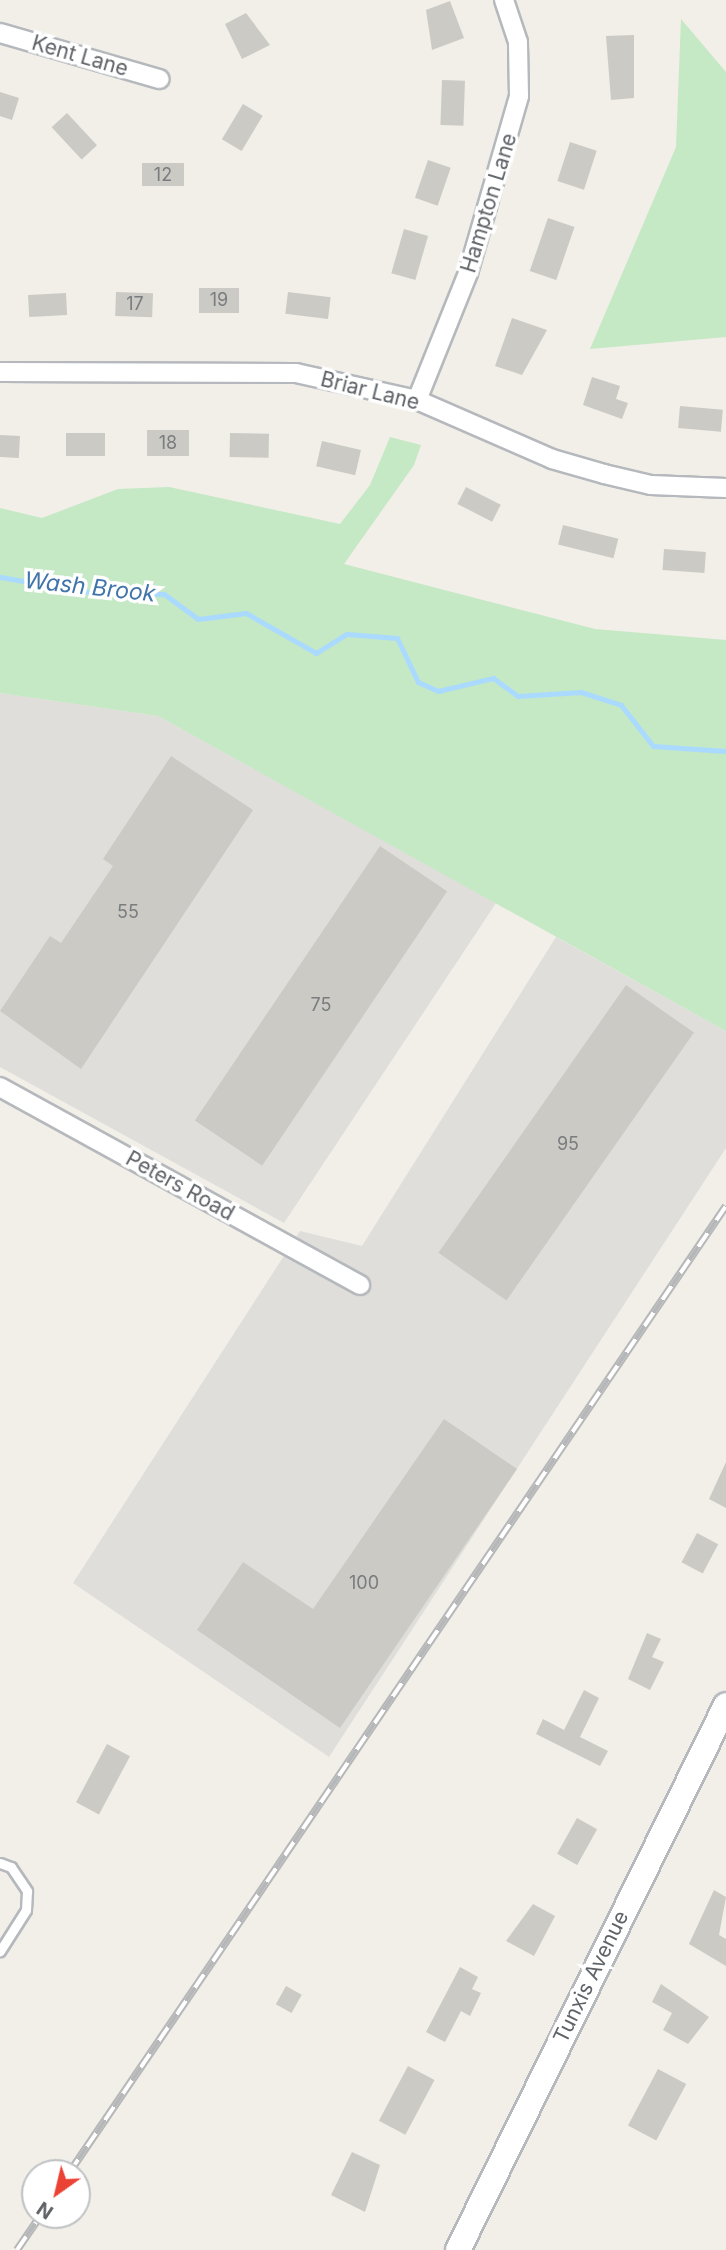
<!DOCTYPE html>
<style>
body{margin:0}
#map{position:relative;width:726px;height:2250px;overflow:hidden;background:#f1efe8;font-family:Inter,sans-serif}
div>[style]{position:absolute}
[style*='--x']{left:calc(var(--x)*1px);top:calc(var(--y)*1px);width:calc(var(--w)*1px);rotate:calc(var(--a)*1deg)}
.industrial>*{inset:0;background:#e0deda}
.green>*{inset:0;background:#c5e8c5}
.stream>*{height:5px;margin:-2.5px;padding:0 2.5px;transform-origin:2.5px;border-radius:2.5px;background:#aadaff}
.building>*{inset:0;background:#cccac5;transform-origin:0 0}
.roads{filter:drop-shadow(2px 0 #b5b8bc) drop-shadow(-2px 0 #b5b8bc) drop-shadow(0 2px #b5b8bc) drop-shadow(0 -2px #b5b8bc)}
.service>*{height:9px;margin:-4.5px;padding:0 4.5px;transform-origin:4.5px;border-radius:4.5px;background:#fff}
.minor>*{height:18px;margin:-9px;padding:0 9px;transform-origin:9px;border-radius:9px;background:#fff}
.secondary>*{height:24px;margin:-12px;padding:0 12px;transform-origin:12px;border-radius:12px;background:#fff}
.rail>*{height:8px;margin-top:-4px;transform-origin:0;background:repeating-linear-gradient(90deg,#fff 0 16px,#b6b7b8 0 32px);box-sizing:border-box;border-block:2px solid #b6b7b8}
span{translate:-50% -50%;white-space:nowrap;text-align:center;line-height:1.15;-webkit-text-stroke:7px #fff;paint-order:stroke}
.number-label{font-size:18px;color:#7a7d7f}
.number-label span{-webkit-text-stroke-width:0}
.street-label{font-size:21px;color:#5f6368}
.water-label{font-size:23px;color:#4174aa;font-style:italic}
.north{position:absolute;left:21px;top:2159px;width:70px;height:70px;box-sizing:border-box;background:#fff;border:2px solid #bfc1c3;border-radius:50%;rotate:214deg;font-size:19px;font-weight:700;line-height:28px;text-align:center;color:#5f6368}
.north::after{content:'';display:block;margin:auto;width:24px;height:32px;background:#ea4335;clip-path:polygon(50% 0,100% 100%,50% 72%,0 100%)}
</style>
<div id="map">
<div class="industrial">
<div style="clip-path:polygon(0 693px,158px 716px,496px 903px,284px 1223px,0 1067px)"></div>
<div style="clip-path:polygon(556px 937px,726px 1031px,726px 1148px,329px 1757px,73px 1583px,300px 1231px,362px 1246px)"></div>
</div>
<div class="green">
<div style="clip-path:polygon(681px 19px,726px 72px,726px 337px,590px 349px,676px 147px)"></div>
<div style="clip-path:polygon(390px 437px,421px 445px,414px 465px,344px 564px,595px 629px,726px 640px,726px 1031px,158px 716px,0 693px,0 508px,42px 518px,118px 489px,169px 487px,340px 524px,370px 485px)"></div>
</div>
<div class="stream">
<div style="--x:0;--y:577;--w:90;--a:9.6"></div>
<div style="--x:89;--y:592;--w:75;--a:1.5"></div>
<div style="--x:164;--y:594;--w:42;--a:36.3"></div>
<div style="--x:198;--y:619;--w:48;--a:-7.1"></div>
<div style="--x:246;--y:613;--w:81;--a:29.7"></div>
<div style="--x:316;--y:653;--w:36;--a:-32"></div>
<div style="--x:347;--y:634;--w:50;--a:4.6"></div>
<div style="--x:397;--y:638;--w:49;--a:64.5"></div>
<div style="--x:418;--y:682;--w:22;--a:24"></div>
<div style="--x:438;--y:691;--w:57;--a:-13.3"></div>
<div style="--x:493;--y:678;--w:31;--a:36"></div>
<div style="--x:518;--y:696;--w:63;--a:-3.6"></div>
<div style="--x:581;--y:692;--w:42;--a:18"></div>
<div style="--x:621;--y:705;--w:52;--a:52"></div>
<div style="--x:653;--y:746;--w:73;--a:3.9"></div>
</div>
<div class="building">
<div style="clip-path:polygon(450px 1px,464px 38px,432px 50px,426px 10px)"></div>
<div style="clip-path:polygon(246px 13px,270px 45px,242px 59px,225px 24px)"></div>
<div style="clip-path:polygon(634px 35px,634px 98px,611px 100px,606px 36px)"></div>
<div style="left:442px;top:80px;width:23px;height:45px;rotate:2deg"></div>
<div style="clip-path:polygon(0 92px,19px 98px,12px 120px,0 116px)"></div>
<div style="left:243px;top:104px;width:23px;height:41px;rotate:31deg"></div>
<div style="left:67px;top:113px;width:44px;height:21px;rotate:47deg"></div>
<div style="left:570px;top:142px;width:28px;height:41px;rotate:18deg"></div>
<div style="left:428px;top:160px;width:24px;height:40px;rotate:19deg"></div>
<div style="left:184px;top:163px;width:23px;height:42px;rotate:90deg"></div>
<div style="left:548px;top:218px;width:28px;height:56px;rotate:19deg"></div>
<div style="left:404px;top:229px;width:25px;height:46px;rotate:16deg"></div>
<div style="left:199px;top:288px;width:40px;height:25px"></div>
<div style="left:116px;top:292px;width:37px;height:24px;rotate:2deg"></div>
<div style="left:288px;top:292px;width:43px;height:22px;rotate:7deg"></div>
<div style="left:66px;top:293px;width:22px;height:38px;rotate:87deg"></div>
<div style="clip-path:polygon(512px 318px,547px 330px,522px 375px,495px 366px)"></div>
<div style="clip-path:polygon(592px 377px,620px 386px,616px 399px,628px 403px,622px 419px,583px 405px)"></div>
<div style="left:680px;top:406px;width:43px;height:22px;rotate:5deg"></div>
<div style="left:189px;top:430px;width:26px;height:42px;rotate:90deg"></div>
<div style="left:105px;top:433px;width:23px;height:39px;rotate:90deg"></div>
<div style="left:230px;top:433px;width:39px;height:24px;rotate:1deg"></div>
<div style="left:0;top:435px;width:20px;height:22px;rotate:3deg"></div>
<div style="left:322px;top:441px;width:40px;height:26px;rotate:13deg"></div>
<div style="left:466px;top:487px;width:39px;height:19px;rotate:27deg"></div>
<div style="left:563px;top:525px;width:57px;height:20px;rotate:14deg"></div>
<div style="left:664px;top:549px;width:42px;height:21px;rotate:4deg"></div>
<div style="clip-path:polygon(171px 756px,253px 810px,81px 1069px,0 1011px,50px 936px,61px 943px,113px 866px,103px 859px)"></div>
<div style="left:380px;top:846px;width:81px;height:331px;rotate:34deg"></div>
<div style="left:626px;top:985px;width:83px;height:327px;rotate:35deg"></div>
<div style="clip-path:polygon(444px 1419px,517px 1469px,340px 1728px,197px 1630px,243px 1562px,313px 1609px)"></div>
<div style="clip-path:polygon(726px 1462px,726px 1508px,709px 1499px)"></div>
<div style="left:697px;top:1533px;width:24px;height:33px;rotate:28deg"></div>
<div style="clip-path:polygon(647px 1633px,661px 1639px,652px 1657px,664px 1662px,650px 1690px,628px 1679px)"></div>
<div style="clip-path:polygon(584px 1690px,599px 1698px,580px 1737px,608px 1751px,600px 1766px,536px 1734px,543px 1719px,564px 1730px)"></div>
<div style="left:107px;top:1744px;width:26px;height:66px;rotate:28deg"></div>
<div style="left:577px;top:1818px;width:23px;height:41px;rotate:29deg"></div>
<div style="clip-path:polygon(714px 1890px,726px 1897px,719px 1935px,726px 1939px,726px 1966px,689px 1944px)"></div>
<div style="clip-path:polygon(533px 1904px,555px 1916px,534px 1956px,506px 1941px)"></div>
<div style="clip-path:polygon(460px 1967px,478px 1977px,472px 1989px,481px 1993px,470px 2016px,461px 2011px,445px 2042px,426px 2032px)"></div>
<div style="clip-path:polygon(661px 1984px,709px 2017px,688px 2044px,663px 2030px,672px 2013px,652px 2002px)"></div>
<div style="left:286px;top:1986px;width:18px;height:21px;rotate:29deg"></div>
<div style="left:408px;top:2066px;width:30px;height:62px;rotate:28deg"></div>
<div style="left:658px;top:2069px;width:32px;height:64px;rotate:28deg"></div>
<div style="clip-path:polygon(352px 2152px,380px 2165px,365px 2212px,331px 2195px)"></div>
</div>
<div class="roads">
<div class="service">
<div style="--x:0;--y:1863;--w:12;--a:20"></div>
<div style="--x:11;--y:1867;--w:29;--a:56"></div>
<div style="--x:27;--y:1891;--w:19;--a:93"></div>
<div style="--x:26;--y:1910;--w:49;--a:122.4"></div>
</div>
<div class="minor">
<div style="--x:0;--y:33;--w:166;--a:16.1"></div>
<div style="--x:0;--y:372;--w:296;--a:0.2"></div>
<div style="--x:296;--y:373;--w:124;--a:12.6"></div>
<div style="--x:417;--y:400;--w:147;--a:23.6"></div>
<div style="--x:552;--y:459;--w:54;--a:16.1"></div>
<div style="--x:604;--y:474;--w:48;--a:13.2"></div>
<div style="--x:651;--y:485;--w:75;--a:2.3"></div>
<div style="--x:417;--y:400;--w:137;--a:-68.1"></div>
<div style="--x:468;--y:273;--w:184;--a:-73.9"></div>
<div style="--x:519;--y:96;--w:54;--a:-91.1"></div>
<div style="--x:518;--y:42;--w:44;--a:-108.4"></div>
<div style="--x:0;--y:1087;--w:411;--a:28.8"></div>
</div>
<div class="secondary">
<div style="--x:458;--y:2250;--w:607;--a:-63.81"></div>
</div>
</div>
<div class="rail">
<div style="--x:69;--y:2173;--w:1169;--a:-55.81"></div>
<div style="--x:17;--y:2250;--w:42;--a:-55.6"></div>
</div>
<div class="number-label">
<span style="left:163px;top:175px">12</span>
<span style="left:219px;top:300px">19</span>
<span style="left:135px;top:304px">17</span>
<span style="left:168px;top:443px">18</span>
<span style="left:128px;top:912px">55</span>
<span style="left:321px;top:1005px">75</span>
<span style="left:568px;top:1144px">95</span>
<span style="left:364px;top:1583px">100</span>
</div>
<div class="street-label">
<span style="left:80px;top:56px;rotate:16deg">Kent Lane</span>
<span style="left:489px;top:203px;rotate:-73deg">Hampton Lane</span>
<span style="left:370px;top:391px;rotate:14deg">Briar Lane</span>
<span style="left:180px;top:1186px;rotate:29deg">Peters Road</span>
<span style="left:591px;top:1977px;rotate:-64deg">Tunxis Avenue</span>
</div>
<div class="water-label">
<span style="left:90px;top:587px;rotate:6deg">Wash Brook</span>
</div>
<div class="north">N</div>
</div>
